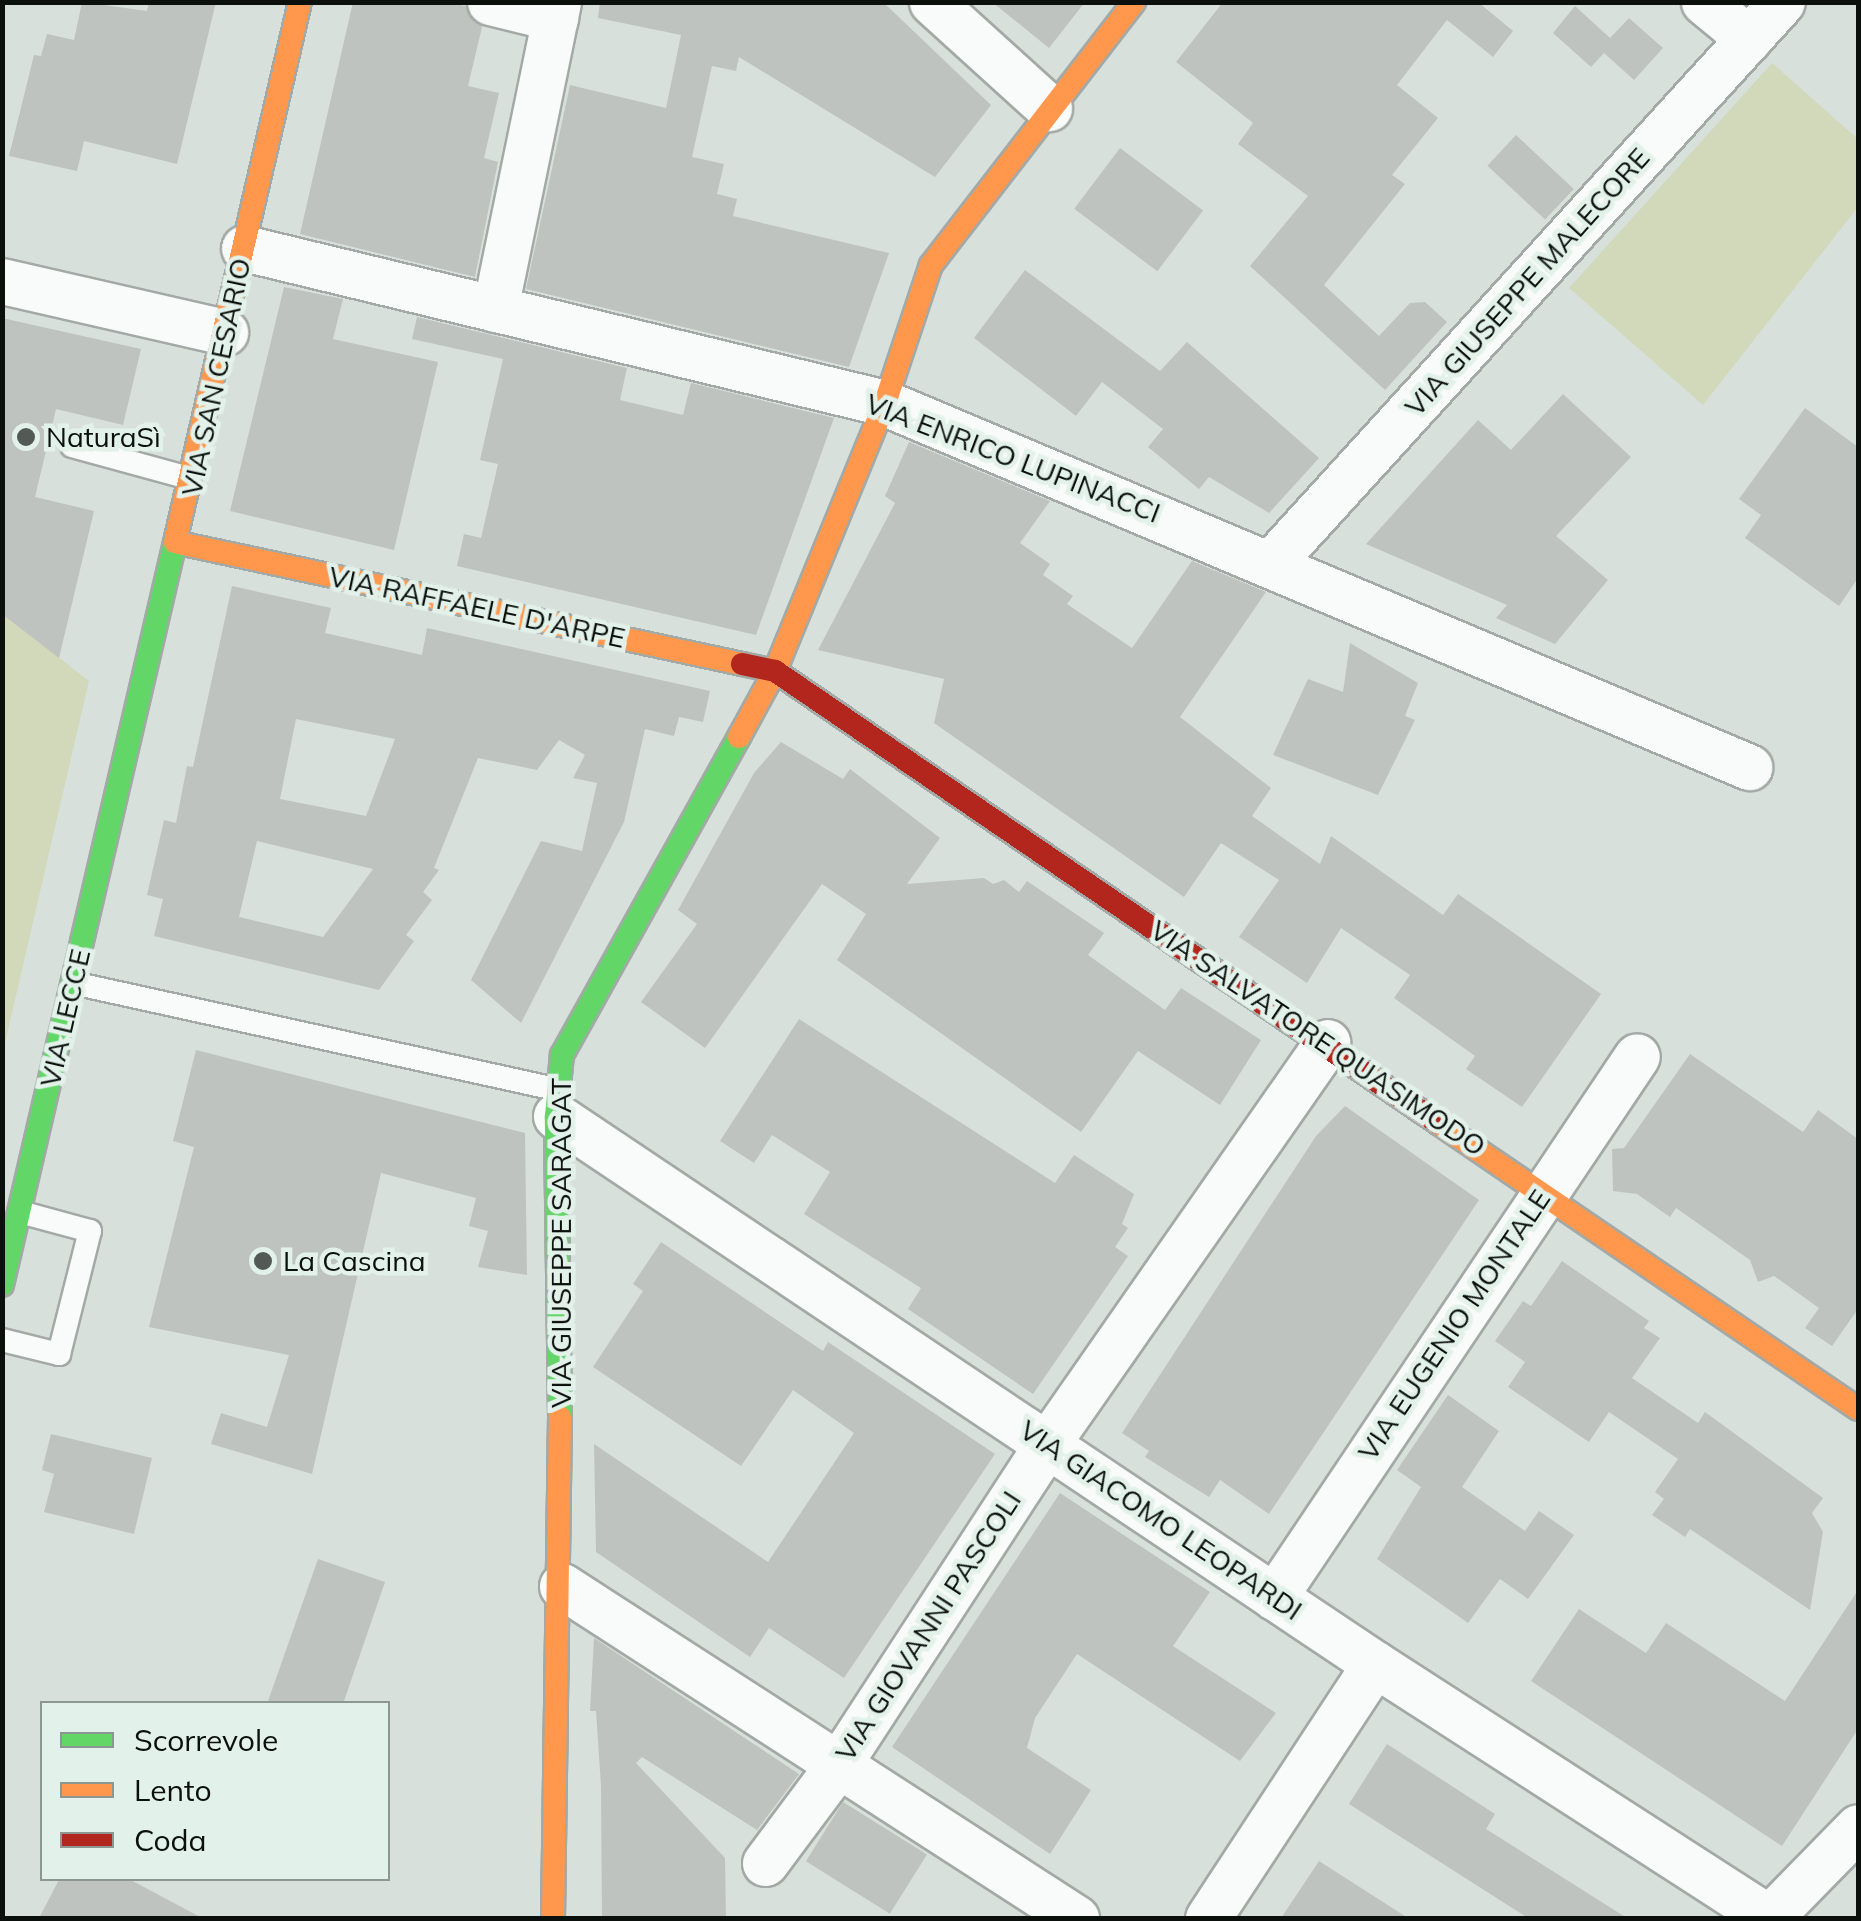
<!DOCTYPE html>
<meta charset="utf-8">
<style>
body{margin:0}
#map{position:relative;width:1861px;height:1921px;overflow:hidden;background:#d8e0dc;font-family:Mulish,sans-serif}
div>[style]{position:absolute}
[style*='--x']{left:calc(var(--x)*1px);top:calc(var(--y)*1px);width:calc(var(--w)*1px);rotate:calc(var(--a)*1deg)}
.green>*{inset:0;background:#d2d9bb}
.building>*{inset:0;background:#bec3bf;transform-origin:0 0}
.roads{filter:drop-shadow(2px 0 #a3a9a6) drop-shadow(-2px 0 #a3a9a6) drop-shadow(0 2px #a3a9a6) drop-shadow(0 -2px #a3a9a6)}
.lane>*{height:22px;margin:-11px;padding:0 11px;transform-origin:11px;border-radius:11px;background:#f9fafa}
.street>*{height:45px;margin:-22.5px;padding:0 22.5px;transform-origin:22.5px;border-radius:22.5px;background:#f9fafa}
.fast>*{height:22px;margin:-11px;padding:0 11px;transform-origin:11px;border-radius:11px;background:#63d668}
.slow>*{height:22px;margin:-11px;padding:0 11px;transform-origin:11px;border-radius:11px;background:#ff974d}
.jam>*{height:22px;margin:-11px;padding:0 11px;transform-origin:11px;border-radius:11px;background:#b3261e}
.dots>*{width:28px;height:28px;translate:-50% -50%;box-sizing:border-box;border:5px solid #e2f1e9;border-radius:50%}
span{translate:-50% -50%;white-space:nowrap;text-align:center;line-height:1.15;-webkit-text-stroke:9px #e2f1e9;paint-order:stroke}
.street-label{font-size:28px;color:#0b100d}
.poi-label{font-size:28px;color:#0b100d}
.left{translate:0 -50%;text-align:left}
.frame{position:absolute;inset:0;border:5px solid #0b100d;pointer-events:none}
.legend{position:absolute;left:40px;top:1701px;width:350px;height:180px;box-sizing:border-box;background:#e2f1e9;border:2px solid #8c9791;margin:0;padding:12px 18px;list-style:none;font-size:30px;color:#0b100d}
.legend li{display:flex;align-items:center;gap:20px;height:50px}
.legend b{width:50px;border:2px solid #8c9791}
</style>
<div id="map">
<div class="green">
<div style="clip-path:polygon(1772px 63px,1858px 139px,1858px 207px,1703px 405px,1569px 288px)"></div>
<div style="clip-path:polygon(3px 614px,89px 681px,3px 1052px)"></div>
</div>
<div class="building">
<div style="clip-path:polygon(82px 2px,147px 11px,149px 2px,216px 2px,177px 164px,84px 141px,77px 171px,9px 156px,34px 55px,41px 56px,47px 34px,74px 40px)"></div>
<div style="clip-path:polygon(353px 2px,447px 2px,465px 6px,482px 27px,468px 86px,499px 93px,484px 158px,498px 162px,475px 277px,300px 234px)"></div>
<div style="clip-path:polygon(600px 2px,883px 2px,991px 105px,935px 177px,739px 57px,736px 71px,712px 66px,692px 157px,724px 164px,717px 194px,737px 199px,733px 216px,889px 253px,849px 367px,526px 289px,570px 85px,666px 108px,681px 35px,598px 18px)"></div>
<div style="clip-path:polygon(992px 2px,1085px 2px,1049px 48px)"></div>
<div style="clip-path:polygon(1223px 2px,1478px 2px,1513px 31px,1493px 57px,1447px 20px,1397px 85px,1438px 118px,1392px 175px,1405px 184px,1324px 285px,1379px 336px,1410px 303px,1425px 302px,1447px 322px,1385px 390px,1250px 266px,1308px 196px,1238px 144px,1253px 123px,1176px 62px)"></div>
<div style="clip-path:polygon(1575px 6px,1610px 38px,1629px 18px,1663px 48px,1634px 80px,1604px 53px,1591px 67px,1553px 33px)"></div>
<div style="left:1516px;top:135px;width:79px;height:42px;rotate:43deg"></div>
<div style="left:1120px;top:148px;width:104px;height:76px;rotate:37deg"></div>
<div style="clip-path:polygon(1025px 270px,1160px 371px,1187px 342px,1319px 458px,1269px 513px,1209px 477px,1199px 489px,1148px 447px,1163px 429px,1102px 382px,1076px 416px,974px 338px)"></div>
<div style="clip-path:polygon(284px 287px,343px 299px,333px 339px,438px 362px,394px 550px,230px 511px)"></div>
<div style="clip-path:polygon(417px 317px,627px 368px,620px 400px,683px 415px,691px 383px,834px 418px,756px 635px,457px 566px,464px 534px,481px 538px,498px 464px,480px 460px,503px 359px,412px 339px)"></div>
<div style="clip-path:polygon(2px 318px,141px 349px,123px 425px,56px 409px,35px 497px,94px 511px,59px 658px,2px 614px)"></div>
<div style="clip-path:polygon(1563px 394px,1631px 457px,1556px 536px,1608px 580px,1555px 644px,1496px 618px,1507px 605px,1366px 544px,1478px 420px,1511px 450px)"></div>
<div style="clip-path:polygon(1805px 408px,1858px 447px,1858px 578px,1839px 606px,1745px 538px,1761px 515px,1739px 499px)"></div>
<div style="clip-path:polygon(909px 442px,1050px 501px,1020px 543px,1050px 564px,1043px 575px,1073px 596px,1067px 604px,1132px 648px,1192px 561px,1266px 592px,1180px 717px,1271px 788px,1252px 816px,1320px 864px,1331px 836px,1443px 915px,1458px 894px,1601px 994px,1522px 1107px,1466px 1069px,1475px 1056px,1394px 998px,1410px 975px,1341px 928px,1307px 983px,1239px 937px,1279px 880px,1221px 843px,1184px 897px,934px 723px,944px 679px,818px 650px,895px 503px,885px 496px)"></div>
<div style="clip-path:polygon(evenodd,232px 586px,331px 608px,325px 633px,422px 655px,427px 628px,710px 691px,703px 722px,679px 717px,674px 736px,645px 729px,624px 822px,521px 1023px,471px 980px,541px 841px,582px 851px,597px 783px,573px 778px,585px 755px,559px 740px,537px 770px,478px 758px,434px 868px,439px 870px,423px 892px,432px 900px,406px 935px,414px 941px,379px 990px,154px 936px,163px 899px,147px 895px,164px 820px,176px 823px,187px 766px,193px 767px,232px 586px,296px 719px,395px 739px,366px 816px,280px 799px,296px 719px,232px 586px,257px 841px,373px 869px,323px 937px,239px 917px,257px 841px)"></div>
<div style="clip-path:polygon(1350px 643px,1418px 683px,1405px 716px,1415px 720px,1378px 795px,1273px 755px,1308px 679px,1343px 692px)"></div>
<div style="clip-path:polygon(781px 742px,843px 779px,850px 769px,940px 838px,907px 884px,984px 878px,993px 884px,1004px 880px,1019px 892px,1027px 881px,1104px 933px,1088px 955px,1165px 1010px,1181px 988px,1261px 1040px,1220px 1105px,1138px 1051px,1081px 1132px,837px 960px,866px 914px,822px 884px,705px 1048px,641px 1002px,697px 924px,678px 910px,754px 773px)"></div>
<div style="clip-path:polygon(799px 1019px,1055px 1183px,1074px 1155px,1134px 1194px,1122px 1224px,1128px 1228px,1115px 1247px,1128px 1256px,1033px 1394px,908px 1309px,921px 1288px,804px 1214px,830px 1172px,772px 1135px,754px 1163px,720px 1141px)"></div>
<div style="clip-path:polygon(196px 1050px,525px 1133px,527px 1275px,478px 1267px,488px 1231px,469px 1226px,476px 1198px,381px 1173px,312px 1474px,211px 1444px,221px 1413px,267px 1427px,289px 1355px,149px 1327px,194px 1147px,173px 1141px)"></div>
<div style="clip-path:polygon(1690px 1054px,1803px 1132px,1818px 1110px,1858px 1139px,1858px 1309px,1832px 1346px,1805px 1328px,1819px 1308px,1774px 1276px,1758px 1282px,1750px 1260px,1676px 1208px,1670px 1217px,1637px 1194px,1613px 1191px,1612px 1149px,1624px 1148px)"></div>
<div style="clip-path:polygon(1345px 1106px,1479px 1200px,1269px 1514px,1220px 1480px,1209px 1497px,1145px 1457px,1149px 1451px,1122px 1433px,1316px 1136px)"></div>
<div style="clip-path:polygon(661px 1242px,823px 1351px,828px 1342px,995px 1454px,844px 1678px,769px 1628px,750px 1657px,596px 1552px,594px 1444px,768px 1562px,854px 1433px,793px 1390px,741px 1466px,593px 1367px,643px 1291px,633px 1284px)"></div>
<div style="clip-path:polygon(1562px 1261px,1649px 1321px,1644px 1328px,1660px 1338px,1632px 1378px,1698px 1423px,1705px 1412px,1823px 1498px,1812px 1513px,1823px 1532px,1810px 1610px,1690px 1529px,1685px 1537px,1652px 1515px,1664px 1499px,1655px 1492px,1678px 1459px,1609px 1412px,1589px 1442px,1508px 1387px,1525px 1362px,1495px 1341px,1523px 1301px,1531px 1306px)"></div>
<div style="clip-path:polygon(1448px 1395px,1499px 1431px,1462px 1487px,1525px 1531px,1539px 1511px,1574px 1535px,1528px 1599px,1500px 1579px,1468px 1623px,1377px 1559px,1421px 1487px,1397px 1470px)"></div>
<div style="clip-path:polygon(51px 1434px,152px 1458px,134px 1534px,44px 1512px,54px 1474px,42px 1470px)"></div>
<div style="clip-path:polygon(1060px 1493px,1210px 1592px,1173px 1646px,1276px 1713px,1240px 1761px,1077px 1654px,1035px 1718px,1027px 1748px,1091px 1790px,1050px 1854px,892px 1747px)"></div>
<div style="clip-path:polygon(318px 1559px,385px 1582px,343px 1704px,267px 1704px)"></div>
<div style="clip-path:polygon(1858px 1590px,1858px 1729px,1782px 1846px,1531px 1681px,1579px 1609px,1646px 1653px,1666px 1623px,1785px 1701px)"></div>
<div style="clip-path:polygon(594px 1638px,799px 1774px,757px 1830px,642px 1757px,636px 1763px,725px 1858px,726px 1918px,602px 1918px,601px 1786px,596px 1711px,590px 1711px)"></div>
<div style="clip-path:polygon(1387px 1744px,1495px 1814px,1486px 1829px,1627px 1918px,1528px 1918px,1349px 1804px)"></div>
<div style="left:843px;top:1802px;width:99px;height:70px;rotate:32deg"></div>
<div style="clip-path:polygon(1319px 1861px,1408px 1918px,1281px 1918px)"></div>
<div style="clip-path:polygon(60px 1878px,127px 1878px,202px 1918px,39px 1918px)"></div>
</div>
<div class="roads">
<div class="lane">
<div style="--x:72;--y:446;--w:121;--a:15.3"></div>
<div style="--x:73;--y:983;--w:498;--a:12.4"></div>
<div style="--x:2;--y:1340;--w:59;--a:13.8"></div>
<div style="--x:59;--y:1354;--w:127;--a:-75.9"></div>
<div style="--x:90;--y:1231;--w:73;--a:-164.8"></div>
</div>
<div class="street">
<div style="--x:490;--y:2;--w:67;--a:13.8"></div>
<div style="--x:932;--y:2;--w:158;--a:42.2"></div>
<div style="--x:1704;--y:2;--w:58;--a:39.4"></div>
<div style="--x:244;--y:248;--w:659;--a:13.59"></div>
<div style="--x:885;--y:403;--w:938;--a:22.85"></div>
<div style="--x:2;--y:281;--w:229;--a:12.9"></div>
<div style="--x:495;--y:309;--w:313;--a:-78.4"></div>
<div style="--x:1272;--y:562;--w:757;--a:-47.68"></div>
<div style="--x:556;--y:1116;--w:985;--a:33.79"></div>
<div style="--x:1375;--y:1664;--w:469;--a:32.8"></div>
<div style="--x:562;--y:1586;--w:612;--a:32.86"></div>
<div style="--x:1274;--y:1597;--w:651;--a:-56.14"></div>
<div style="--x:765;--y:1863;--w:122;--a:-53.3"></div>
<div style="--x:838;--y:1765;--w:383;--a:-56.9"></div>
<div style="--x:1047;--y:1444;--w:490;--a:-55.1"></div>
<div style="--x:1208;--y:1918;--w:304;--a:-56.7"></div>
<div style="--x:1769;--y:1918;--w:127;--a:-45.6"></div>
</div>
<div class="fast">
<div style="--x:2;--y:1285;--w:763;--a:-76.89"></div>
<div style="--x:560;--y:1417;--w:301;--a:-90.8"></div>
<div style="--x:556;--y:1116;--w:61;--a:-84.4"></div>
<div style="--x:562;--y:1055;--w:364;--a:-60.9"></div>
</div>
<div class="slow">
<div style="--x:175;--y:542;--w:554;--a:-76.97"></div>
<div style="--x:179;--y:543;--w:576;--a:12.13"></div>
<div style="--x:739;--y:737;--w:75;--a:-61.4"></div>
<div style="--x:775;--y:671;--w:290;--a:-67.7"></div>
<div style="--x:885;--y:403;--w:145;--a:-71.6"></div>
<div style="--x:931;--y:265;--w:332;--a:-52.3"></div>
<div style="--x:1438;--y:1123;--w:508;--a:34.25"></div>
<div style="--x:553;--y:1918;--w:501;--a:-89.2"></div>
</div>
<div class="jam">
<div style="--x:742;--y:664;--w:34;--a:12"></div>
<div style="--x:775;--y:671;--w:802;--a:34.28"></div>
</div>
</div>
<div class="dots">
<div style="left:26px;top:437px;background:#535955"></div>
<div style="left:263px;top:1261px;background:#535955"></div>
</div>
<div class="street-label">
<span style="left:1527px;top:282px;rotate:-48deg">VIA GIUSEPPE MALECORE</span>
<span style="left:216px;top:377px;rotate:-78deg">VIA SAN CESARIO</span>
<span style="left:1013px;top:458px;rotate:21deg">VIA ENRICO LUPINACCI</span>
<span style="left:477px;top:607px;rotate:12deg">VIA RAFFAELE D'ARPE</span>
<span style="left:65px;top:1018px;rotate:-77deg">VIA LECCE</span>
<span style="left:1318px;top:1038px;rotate:34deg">VIA SALVATORE QUASIMODO</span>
<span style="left:561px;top:1243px;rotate:-90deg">VIA GIUSEPPE SARAGAT</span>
<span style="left:1454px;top:1325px;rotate:-56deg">VIA EUGENIO MONTALE</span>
<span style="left:1161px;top:1520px;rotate:34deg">VIA GIACOMO LEOPARDI</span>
<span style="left:928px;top:1626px;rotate:-57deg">VIA GIOVANNI PASCOLI</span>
</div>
<div class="poi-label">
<span class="left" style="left:46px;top:437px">NaturaSì</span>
<span class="left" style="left:283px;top:1261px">La Cascina</span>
</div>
<div class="frame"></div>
<ul class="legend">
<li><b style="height:12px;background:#63d668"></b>Scorrevole</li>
<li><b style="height:12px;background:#ff974d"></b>Lento</li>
<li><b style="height:12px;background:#b3261e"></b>Coda</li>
</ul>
</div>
